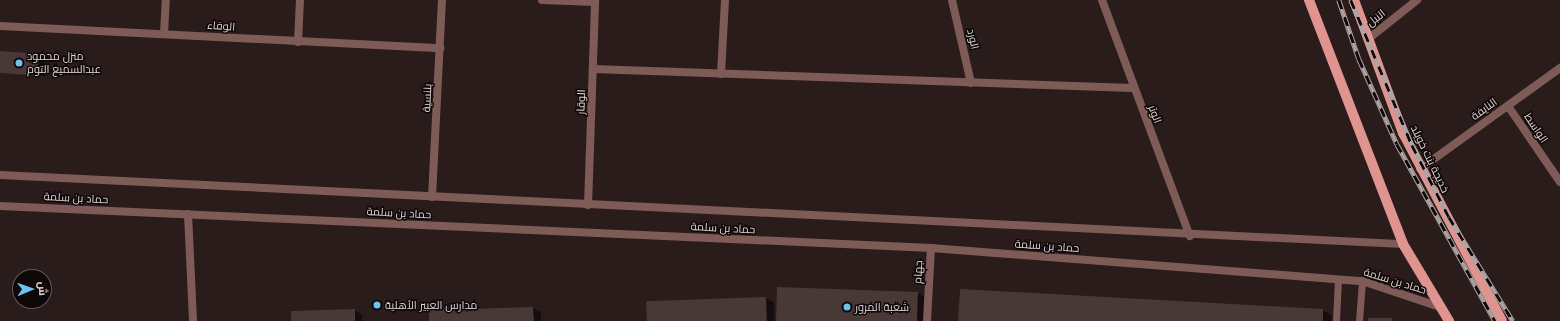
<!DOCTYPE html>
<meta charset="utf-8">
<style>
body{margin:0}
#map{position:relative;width:1560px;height:321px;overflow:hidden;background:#2a1c1b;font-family:"Noto Serif",Cairo,serif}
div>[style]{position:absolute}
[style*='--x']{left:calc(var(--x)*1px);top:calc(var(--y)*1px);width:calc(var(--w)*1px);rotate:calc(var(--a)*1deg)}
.shadow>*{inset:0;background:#0007}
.building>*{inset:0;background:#483836;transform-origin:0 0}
.service>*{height:7px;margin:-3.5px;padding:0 3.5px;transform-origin:3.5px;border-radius:3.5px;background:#7f5b58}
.minor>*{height:8px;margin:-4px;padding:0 4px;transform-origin:4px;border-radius:4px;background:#7f5b58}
.primary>*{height:10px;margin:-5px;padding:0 5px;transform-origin:5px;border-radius:5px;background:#df948f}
.rail>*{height:4.5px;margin-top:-2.25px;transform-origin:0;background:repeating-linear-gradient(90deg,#0e0808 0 9px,#aea3a2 0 18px);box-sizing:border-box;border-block:1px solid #aea3a2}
.dots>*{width:11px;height:11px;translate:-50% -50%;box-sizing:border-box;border:2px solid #0e0808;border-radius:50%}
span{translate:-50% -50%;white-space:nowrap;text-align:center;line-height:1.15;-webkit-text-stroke:3px #0e0808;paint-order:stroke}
.street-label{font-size:11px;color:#e0d6d5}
.poi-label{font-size:11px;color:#e0d6d5}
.left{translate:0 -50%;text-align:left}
.north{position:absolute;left:12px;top:269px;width:40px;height:40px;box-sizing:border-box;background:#0e0808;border:1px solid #625a5a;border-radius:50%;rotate:88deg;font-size:11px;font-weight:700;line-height:16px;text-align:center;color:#e0d6d5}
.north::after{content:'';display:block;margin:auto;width:14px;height:18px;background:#6bc3f2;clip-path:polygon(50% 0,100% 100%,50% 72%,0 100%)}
</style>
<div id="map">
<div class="shadow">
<div style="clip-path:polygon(38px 55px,44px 58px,45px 76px,0 72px)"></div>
<div style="clip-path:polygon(960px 290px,1323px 310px,1332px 316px,1332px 321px,959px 321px)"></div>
<div style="clip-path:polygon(918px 293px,927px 299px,926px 321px,777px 321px)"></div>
<div style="clip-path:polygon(766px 298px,774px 302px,774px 321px,648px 321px)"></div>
<div style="clip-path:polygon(533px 308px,541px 312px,541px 321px,430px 321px,430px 311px)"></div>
<div style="clip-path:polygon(355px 310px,362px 315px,362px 321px,292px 321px)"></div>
</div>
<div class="building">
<div style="left:0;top:51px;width:39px;height:22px;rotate:4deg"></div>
<div style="clip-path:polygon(777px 287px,918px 292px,917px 321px,776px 321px)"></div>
<div style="clip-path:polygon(960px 289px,1323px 309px,1323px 321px,958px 321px)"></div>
<div style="left:766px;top:297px;width:24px;height:120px;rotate:88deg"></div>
<div style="clip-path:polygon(533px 307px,534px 321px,429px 321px,429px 310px)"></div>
<div style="clip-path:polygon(355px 309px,355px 321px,291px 321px,291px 311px)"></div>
<div style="left:1368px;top:318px;width:24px;height:3px"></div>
</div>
<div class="service">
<div style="--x:1336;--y:321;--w:42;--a:-87.3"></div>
<div style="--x:1359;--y:321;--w:40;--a:-85.7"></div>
</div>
<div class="minor">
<div style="--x:542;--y:0;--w:53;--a:2.2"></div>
<div style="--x:952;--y:0;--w:85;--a:77.1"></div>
<div style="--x:1102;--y:0;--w:252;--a:69.6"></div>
<div style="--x:0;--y:26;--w:441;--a:2.9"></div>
<div style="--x:164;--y:34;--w:34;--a:-87"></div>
<div style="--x:1368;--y:39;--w:63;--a:-38.5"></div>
<div style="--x:298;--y:42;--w:42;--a:-87.3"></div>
<div style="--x:593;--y:69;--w:540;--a:2.02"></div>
<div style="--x:721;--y:74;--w:74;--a:-86.9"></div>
<div style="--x:1508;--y:106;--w:92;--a:55.6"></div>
<div style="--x:1420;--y:169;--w:173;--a:-35.8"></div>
<div style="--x:0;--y:175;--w:1405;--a:2.82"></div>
<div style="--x:432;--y:197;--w:197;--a:-87.1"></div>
<div style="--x:588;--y:205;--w:205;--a:-88"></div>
<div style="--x:0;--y:206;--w:932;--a:2.58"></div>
<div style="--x:931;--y:248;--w:432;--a:4.4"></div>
<div style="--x:1362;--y:281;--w:82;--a:18.4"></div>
<div style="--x:188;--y:214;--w:107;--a:87.3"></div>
<div style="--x:927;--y:321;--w:73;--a:-86.9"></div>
</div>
<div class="primary">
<div style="--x:1309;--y:0;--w:261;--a:68.9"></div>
<div style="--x:1403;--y:244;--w:90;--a:59.1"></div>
<div style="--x:1354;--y:0;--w:142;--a:69.8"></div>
<div style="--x:1403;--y:133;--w:212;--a:62.2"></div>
</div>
<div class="rail">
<div style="--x:1339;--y:0;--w:62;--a:71.3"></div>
<div style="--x:1359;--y:59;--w:93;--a:65.9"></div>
<div style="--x:1397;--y:144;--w:202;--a:61"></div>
<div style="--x:1351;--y:0;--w:157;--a:67.2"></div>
<div style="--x:1412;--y:145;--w:81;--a:62.8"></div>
<div style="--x:1449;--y:217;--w:122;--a:58.4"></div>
</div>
<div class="dots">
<div style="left:19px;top:63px;background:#6bc3f2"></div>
<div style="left:377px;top:305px;background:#6bc3f2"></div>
<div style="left:847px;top:307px;background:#6bc3f2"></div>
</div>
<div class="street-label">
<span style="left:1376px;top:18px;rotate:-38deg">النبل</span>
<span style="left:221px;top:26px;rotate:4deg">الوفاء</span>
<span style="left:973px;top:39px;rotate:77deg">الورد</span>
<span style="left:427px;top:98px;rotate:-87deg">بلنسية</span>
<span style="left:581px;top:102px;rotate:-88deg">الوقار</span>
<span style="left:1484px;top:109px;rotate:-36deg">النايفة</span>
<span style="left:1155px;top:114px;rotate:69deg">الوتر</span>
<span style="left:1536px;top:128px;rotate:56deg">الواسط</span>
<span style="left:1430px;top:159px;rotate:64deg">خديجة بنت خويلد</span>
<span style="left:76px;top:198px;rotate:3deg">حماد بن سلمة</span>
<span style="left:399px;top:213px;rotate:3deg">حماد بن سلمة</span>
<span style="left:723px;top:228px;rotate:3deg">حماد بن سلمة</span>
<span style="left:1047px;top:246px;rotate:4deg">حماد بن سلمة</span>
<span style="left:918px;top:272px;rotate:-87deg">جهام</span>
<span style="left:1395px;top:281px;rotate:17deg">حماد بن سلمة</span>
</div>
<div class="poi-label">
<span class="left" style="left:27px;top:63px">منزل محمود<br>عبدالسميع التوم</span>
<span class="left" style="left:385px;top:305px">مدارس العبير الأهلية</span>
<span class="left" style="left:855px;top:307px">شعبة المرور</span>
</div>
<div class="north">ش</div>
</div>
